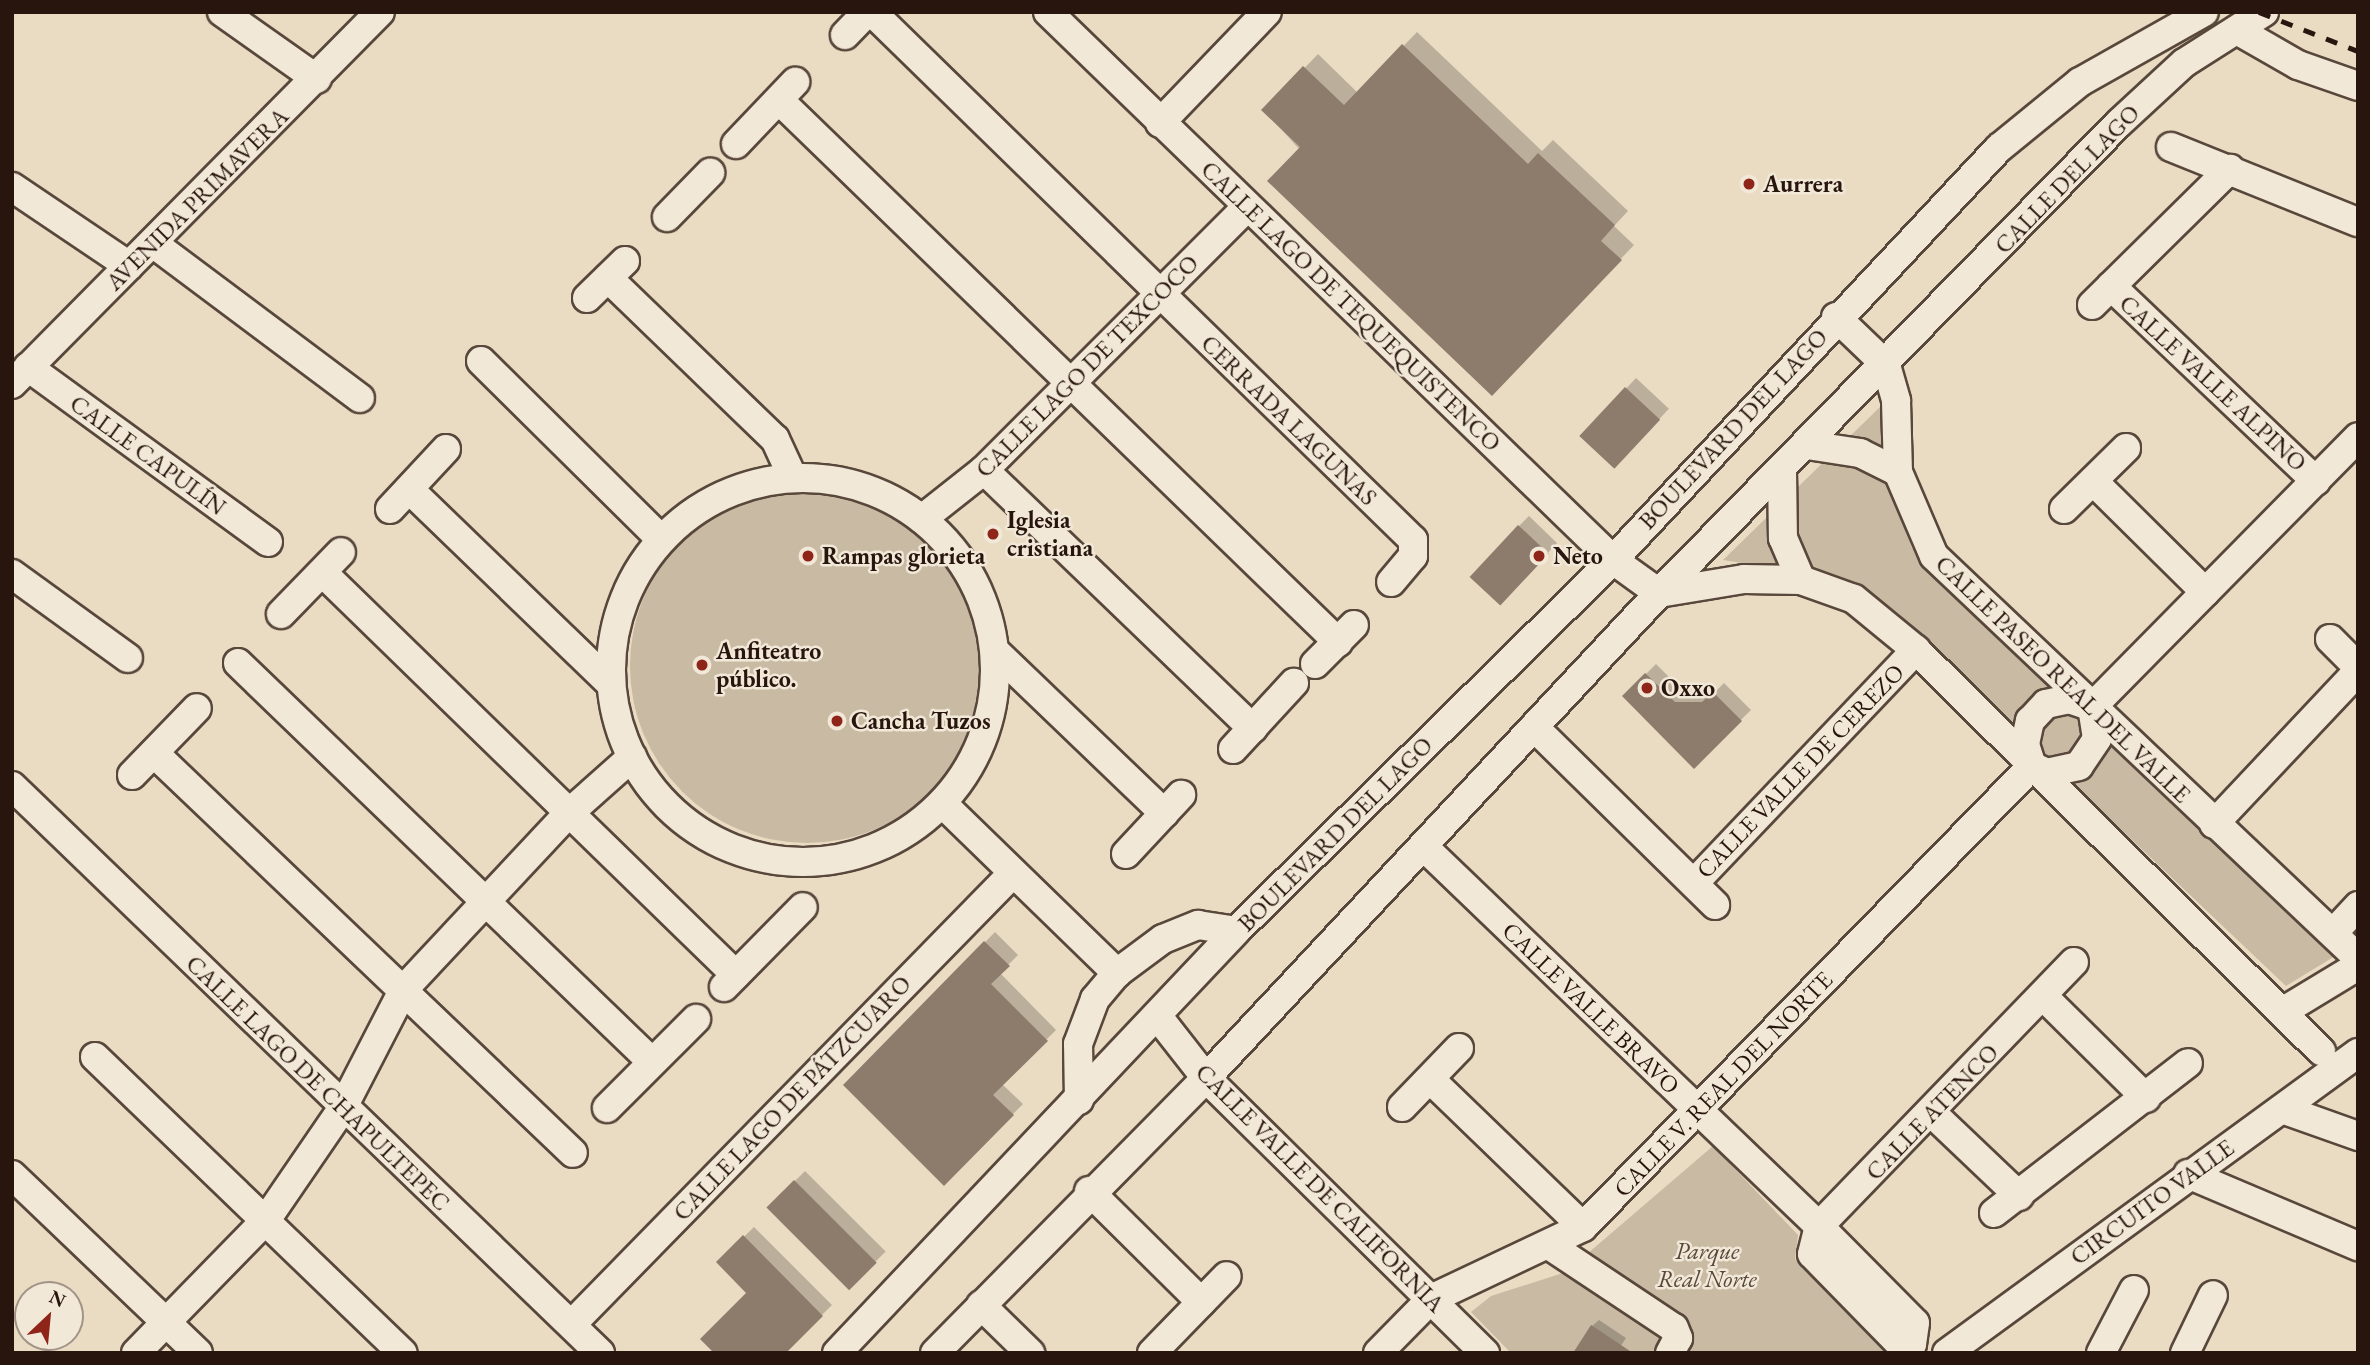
<!DOCTYPE html>
<meta charset="utf-8">
<style>
body{margin:0}
#map{position:relative;width:2370px;height:1365px;overflow:hidden;background:#eadbc3;font-family:"EB Garamond",serif}
div>[style]{position:absolute}
[style*='--x']{left:calc(var(--x)*1px);top:calc(var(--y)*1px);width:calc(var(--w)*1px);rotate:calc(var(--a)*1deg)}
.green>*{inset:0;background:#c9baa4}
.round{border-radius:50%}
.shadow>*{inset:0;background:#0003;transform-origin:0 0}
.building>*{inset:0;background:#8d7c6c;transform-origin:0 0}
.roads{filter:drop-shadow(2px 0 #58473b) drop-shadow(-2px 0 #58473b) drop-shadow(0 2px #58473b) drop-shadow(0 -2px #58473b)}
.minor>*{height:28px;margin:-14px;padding:0 14px;transform-origin:14px;border-radius:14px;background:#f1e8d8}
.minor>.ring{margin:-14px;padding:0;box-sizing:content-box;background:none;border:28px solid #f1e8d8;border-radius:50%}
.rail>*{height:5px;margin-top:-2.5px;transform-origin:0;background:repeating-linear-gradient(90deg,#28160e 0 12px,transparent 0 24px)}
.dots>*{width:19px;height:19px;translate:-50% -50%;box-sizing:border-box;border:4px solid #f1e8d8;border-radius:50%}
span{translate:-50% -50%;white-space:nowrap;text-align:center;line-height:1.15;-webkit-text-stroke:5px #f1e8d8;paint-order:stroke}
.street-label{font-size:24px;color:#28160e}
.poi-label{font-size:24px;color:#28160e;font-weight:700}
.left{translate:0 -50%;text-align:left}
.park-label{font-size:24px;color:#58473b;font-style:italic}
.frame{position:absolute;inset:0;border:14px solid #28160e;pointer-events:none}
.north{position:absolute;left:14px;top:1281px;width:70px;height:70px;box-sizing:border-box;background:#f1e8d8;border:2px solid #a19487;border-radius:50%;rotate:26deg;font-size:19px;font-weight:700;line-height:28px;text-align:center;color:#28160e}
.north::after{content:'';display:block;margin:auto;width:24px;height:32px;background:#8f2418;clip-path:polygon(50% 0,100% 100%,50% 72%,0 100%)}
</style>
<div id="map">
<div class="green">
<div style="clip-path:polygon(1880px 407px,1886px 477px,1912px 548px,2335px 956px,2286px 986px,1878px 599px,1826px 576px,1723px 560px)"></div>
<div class="round" style="left:630px;top:489px;width:354px;height:354px"></div>
<div style="clip-path:polygon(1713px 1146px,1798px 1235px,1795px 1259px,1889px 1353px,1511px 1353px,1471px 1312px,1491px 1296px,1566px 1272px)"></div>
</div>
<div class="shadow">
<div style="clip-path:polygon(1417px 32px,1542px 151px,1553px 140px,1628px 211px,1614px 226px,1634px 245px,1506px 379px,1264px 110px,1318px 54px,1358px 93px)"></div>
<div style="left:1636px;top:378px;width:45px;height:79px;rotate:43deg"></div>
<div style="clip-path:polygon(1529px 516px,1557px 543px,1500px 604px,1519px 526px)"></div>
<div style="clip-path:polygon(1656px 664px,1685px 693px,1714px 693px,1724px 683px,1751px 710px,1694px 766px,1624px 696px)"></div>
<div style="clip-path:polygon(995px 932px,1018px 955px,1000px 973px,1056px 1030px,1002px 1084px,1023px 1104px,944px 1184px,846px 1085px)"></div>
<div style="left:805px;top:1171px;width:114px;height:52px;rotate:45deg"></div>
<div style="clip-path:polygon(754px 1227px,832px 1305px,784px 1353px,749px 1293px,718px 1262px)"></div>
<div style="clip-path:polygon(1599px 1320px,1626px 1338px,1616px 1353px,1592px 1326px)"></div>
</div>
<div class="building">
<div style="clip-path:polygon(1402px 44px,1528px 164px,1538px 153px,1615px 225px,1601px 241px,1622px 260px,1492px 396px,1267px 181px,1300px 147px,1261px 110px,1303px 66px,1344px 105px)"></div>
<div style="left:1625px;top:387px;width:48px;height:67px;rotate:43deg"></div>
<div style="left:1518px;top:525px;width:42px;height:71px;rotate:43deg"></div>
<div style="clip-path:polygon(1645px 673px,1675px 702px,1702px 702px,1713px 692px,1742px 721px,1694px 769px,1622px 696px)"></div>
<div style="clip-path:polygon(984px 941px,1010px 966px,991px 984px,1048px 1041px,993px 1095px,1014px 1115px,944px 1186px,843px 1085px)"></div>
<div style="left:794px;top:1180px;width:117px;height:39px;rotate:45deg"></div>
<div style="clip-path:polygon(743px 1235px,823px 1316px,786px 1353px,714px 1353px,700px 1339px,746px 1293px,716px 1262px)"></div>
<div style="clip-path:polygon(1591px 1325px,1633px 1353px,1573px 1353px)"></div>
</div>
<div class="roads">
<div class="minor">
<div style="--x:222;--y:12;--w:116;--a:35.2"></div>
<div style="--x:872;--y:12;--w:756;--a:44.3"></div>
<div style="--x:1413;--y:540;--w:16;--a:90"></div>
<div style="--x:1413;--y:556;--w:34;--a:130"></div>
<div style="--x:1048;--y:12;--w:787;--a:44.12"></div>
<div style="--x:1613;--y:560;--w:57;--a:35.7"></div>
<div style="--x:1659;--y:593;--w:86;--a:-9.4"></div>
<div style="--x:1744;--y:579;--w:57;--a:1"></div>
<div style="--x:1801;--y:580;--w:56;--a:19.7"></div>
<div style="--x:1854;--y:599;--w:80;--a:39.4"></div>
<div style="--x:1916;--y:650;--w:570;--a:44.72"></div>
<div style="--x:2237;--y:30;--w:70;--a:29.8"></div>
<div style="--x:2298;--y:65;--w:64;--a:19.3"></div>
<div style="--x:845;--y:35;--w:32;--a:-46"></div>
<div style="--x:779;--y:100;--w:779;--a:44.12"></div>
<div style="--x:1160;--y:123;--w:154;--a:-46.1"></div>
<div style="--x:736;--y:144;--w:86;--a:-46.4"></div>
<div style="--x:2171;--y:147;--w:201;--a:21.9"></div>
<div style="--x:12;--y:187;--w:141;--a:34"></div>
<div style="--x:667;--y:217;--w:62;--a:-45.7"></div>
<div style="--x:154;--y:244;--w:257;--a:36.8"></div>
<div style="--x:608;--y:278;--w:232;--a:44"></div>
<div style="--x:775;--y:439;--w:43;--a:65.2"></div>
<div style="--x:2111;--y:286;--w:283;--a:43.6"></div>
<div style="--x:587;--y:298;--w:53;--a:-44.2"></div>
<div style="--x:2092;--y:305;--w:194;--a:-44.6"></div>
<div style="--x:1836;--y:317;--w:69;--a:43.8"></div>
<div style="--x:1886;--y:365;--w:37;--a:74"></div>
<div style="--x:1896;--y:401;--w:71;--a:88.4"></div>
<div style="--x:1898;--y:472;--w:91;--a:66.8"></div>
<div style="--x:1934;--y:556;--w:584;--a:43.47"></div>
<div style="--x:481;--y:361;--w:253;--a:44.7"></div>
<div style="--x:28;--y:367;--w:297;--a:36.1"></div>
<div style="--x:12;--y:384;--w:523;--a:-45.31"></div>
<div style="--x:1807;--y:445;--w:54;--a:8.6"></div>
<div style="--x:1860;--y:453;--w:42;--a:26.6"></div>
<div style="--x:984;--y:470;--w:373;--a:43.9"></div>
<div style="--x:1782;--y:470;--w:68;--a:89.2"></div>
<div style="--x:1783;--y:538;--w:46;--a:66.8"></div>
<div class="ring" style="left:611px;top:478px;width:356px;height:356px"></div>
<div style="--x:2093;--y:481;--w:158;--a:44.7"></div>
<div style="--x:411;--y:491;--w:278;--a:44"></div>
<div style="--x:390;--y:509;--w:82;--a:-47"></div>
<div style="--x:2064;--y:509;--w:87;--a:-44.5"></div>
<div style="--x:922;--y:519;--w:79;--a:-38.3"></div>
<div style="--x:984;--y:470;--w:371;--a:-45"></div>
<div style="--x:323;--y:573;--w:576;--a:44.23"></div>
<div style="--x:12;--y:574;--w:143;--a:35.9"></div>
<div style="--x:281;--y:614;--w:86;--a:-45.9"></div>
<div style="--x:2330;--y:639;--w:40;--a:45"></div>
<div style="--x:994;--y:650;--w:236;--a:43.8"></div>
<div style="--x:238;--y:663;--w:575;--a:43.94"></div>
<div style="--x:1315;--y:664;--w:55;--a:-45"></div>
<div style="--x:2069;--y:699;--w:24;--a:19"></div>
<div style="--x:2092;--y:707;--w:32;--a:81"></div>
<div style="--x:2097;--y:739;--w:32;--a:124"></div>
<div style="--x:2079;--y:766;--w:33;--a:168"></div>
<div style="--x:2047;--y:773;--w:17;--a:-155"></div>
<div style="--x:2032;--y:766;--w:23;--a:-108"></div>
<div style="--x:2025;--y:744;--w:24;--a:-78"></div>
<div style="--x:2030;--y:721;--w:23;--a:-47"></div>
<div style="--x:2046;--y:704;--w:24;--a:-12"></div>
<div style="--x:2092;--y:707;--w:379;--a:-45.4"></div>
<div style="--x:1534;--y:727;--w:254;--a:44.5"></div>
<div style="--x:1233;--y:749;--w:90;--a:-47.3"></div>
<div style="--x:154;--y:753;--w:579;--a:43.67"></div>
<div style="--x:132;--y:775;--w:93;--a:-45.9"></div>
<div style="--x:12;--y:786;--w:817;--a:43.96"></div>
<div style="--x:943;--y:804;--w:243;--a:44.2"></div>
<div style="--x:2214;--y:824;--w:210;--a:-46.7"></div>
<div style="--x:1424;--y:847;--w:547;--a:43.82"></div>
<div style="--x:1819;--y:1226;--w:136;--a:45.3"></div>
<div style="--x:1915;--y:1323;--w:21;--a:98"></div>
<div style="--x:1912;--y:1344;--w:16;--a:-166"></div>
<div style="--x:1896;--y:1340;--w:120;--a:-134.3"></div>
<div style="--x:1812;--y:1254;--w:29;--a:-76"></div>
<div style="--x:1126;--y:854;--w:81;--a:-47"></div>
<div style="--x:1694;--y:883;--w:322;--a:-46.4"></div>
<div style="--x:2333;--y:933;--w:37;--a:-47"></div>
<div style="--x:724;--y:987;--w:112;--a:-45.4"></div>
<div style="--x:2043;--y:996;--w:145;--a:44.7"></div>
<div style="--x:2282;--y:1012;--w:89;--a:-31.2"></div>
<div style="--x:1159;--y:1018;--w:76;--a:51.9"></div>
<div style="--x:1206;--y:1078;--w:392;--a:44.6"></div>
<div style="--x:95;--y:1057;--w:427;--a:43.9"></div>
<div style="--x:1431;--y:1080;--w:211;--a:44"></div>
<div style="--x:1079;--y:1100;--w:56;--a:-91"></div>
<div style="--x:1078;--y:1044;--w:48;--a:-69.3"></div>
<div style="--x:1095;--y:999;--w:34;--a:-50"></div>
<div style="--x:1117;--y:973;--w:57;--a:-36.5"></div>
<div style="--x:1163;--y:939;--w:38;--a:-22"></div>
<div style="--x:1198;--y:925;--w:38;--a:9"></div>
<div style="--x:1402;--y:1107;--w:82;--a:-46"></div>
<div style="--x:607;--y:1108;--w:126;--a:-45"></div>
<div style="--x:2282;--y:1109;--w:81;--a:19.6"></div>
<div style="--x:1933;--y:1114;--w:119;--a:43.6"></div>
<div style="--x:2188;--y:1174;--w:185;--a:23"></div>
<div style="--x:12;--y:1175;--w:257;--a:43.7"></div>
<div style="--x:1089;--y:1191;--w:158;--a:44.7"></div>
<div style="--x:1994;--y:1213;--w:245;--a:-37.7"></div>
<div style="--x:1819;--y:1226;--w:367;--a:-46"></div>
<div style="--x:1552;--y:1247;--w:146;--a:33.6"></div>
<div style="--x:1674;--y:1328;--w:11;--a:68"></div>
<div style="--x:1678;--y:1338;--w:17;--a:118"></div>
<div style="--x:981;--y:1305;--w:69;--a:44.4"></div>
<div style="--x:572;--y:1324;--w:631;--a:-45.64"></div>
<div style="--x:136;--y:1353;--w:186;--a:-45.7"></div>
<div style="--x:266;--y:1220;--w:135;--a:-55.6"></div>
<div style="--x:342;--y:1109;--w:135;--a:-62.7"></div>
<div style="--x:404;--y:989;--w:240;--a:-46.9"></div>
<div style="--x:568;--y:814;--w:86;--a:-41.7"></div>
<div style="--x:837;--y:1353;--w:581;--a:-46.6"></div>
<div style="--x:1236;--y:931;--w:529;--a:-44.54"></div>
<div style="--x:1613;--y:560;--w:565;--a:-46.87"></div>
<div style="--x:1999;--y:148;--w:104;--a:-39.2"></div>
<div style="--x:2080;--y:82;--w:142;--a:-29.4"></div>
<div style="--x:935;--y:1353;--w:386;--a:-45.4"></div>
<div style="--x:1206;--y:1078;--w:664;--a:-46.95"></div>
<div style="--x:1659;--y:593;--w:658;--a:-45.62"></div>
<div style="--x:2119;--y:123;--w:88;--a:-42.7"></div>
<div style="--x:2184;--y:63;--w:95;--a:-32.5"></div>
<div style="--x:1152;--y:1353;--w:107;--a:-45.8"></div>
<div style="--x:1378;--y:1353;--w:76;--a:-45.5"></div>
<div style="--x:1431;--y:1299;--w:168;--a:-25.3"></div>
<div style="--x:1583;--y:1227;--w:644;--a:-45.76"></div>
<div style="--x:1947;--y:1353;--w:509;--a:-36.13"></div>
<div style="--x:2101;--y:1353;--w:71;--a:-62.4"></div>
<div style="--x:2185;--y:1353;--w:64;--a:-64.2"></div>
</div>
</div>
<div class="rail">
<div style="--x:2259;--y:12;--w:106;--a:21.5"></div>
</div>
<div class="dots">
<div style="left:1749px;top:184px;background:#8f2418"></div>
<div style="left:993px;top:534px;background:#8f2418"></div>
<div style="left:808px;top:556px;background:#8f2418"></div>
<div style="left:1539px;top:556px;background:#8f2418"></div>
<div style="left:702px;top:665px;background:#8f2418"></div>
<div style="left:1647px;top:688px;background:#8f2418"></div>
<div style="left:837px;top:721px;background:#8f2418"></div>
</div>
<div class="street-label">
<span style="left:2067px;top:179px;rotate:-46deg">CALLE DEL LAGO</span>
<span style="left:197px;top:199px;rotate:-45deg">AVENIDA PRIMAVERA</span>
<span style="left:1351px;top:306px;rotate:44deg">CALLE LAGO DE TEQUEQUISTENCO</span>
<span style="left:1087px;top:366px;rotate:-45deg">CALLE LAGO DE TEXCOCO</span>
<span style="left:2213px;top:383px;rotate:43deg">CALLE VALLE ALPINO</span>
<span style="left:1289px;top:420px;rotate:44deg">CERRADA LAGUNAS</span>
<span style="left:1733px;top:429px;rotate:-47deg">BOULEVARD DEL LAGO</span>
<span style="left:148px;top:455px;rotate:36deg">CALLE CAPULÍN</span>
<span style="left:2063px;top:679px;rotate:44deg">CALLE PASEO REAL DEL VALLE</span>
<span style="left:1800px;top:771px;rotate:-46deg">CALLE VALLE DE CEREZO</span>
<span style="left:1335px;top:834px;rotate:-45deg">BOULEVARD DEL LAGO</span>
<span style="left:1591px;top:1008px;rotate:44deg">CALLE VALLE BRAVO</span>
<span style="left:318px;top:1083px;rotate:44deg">CALLE LAGO DE CHAPULTEPEC</span>
<span style="left:1723px;top:1084px;rotate:-46deg">CALLE V. REAL DEL NORTE</span>
<span style="left:792px;top:1098px;rotate:-46deg">CALLE LAGO DE PÁTZCUARO</span>
<span style="left:1932px;top:1112px;rotate:-46deg">CALLE ATENCO</span>
<span style="left:1320px;top:1188px;rotate:45deg">CALLE VALLE DE CALIFORNIA</span>
<span style="left:2152px;top:1202px;rotate:-36deg">CIRCUITO VALLE</span>
</div>
<div class="poi-label">
<span class="left" style="left:1763px;top:184px">Aurrera</span>
<span class="left" style="left:1007px;top:534px">Iglesia<br>cristiana</span>
<span class="left" style="left:822px;top:556px">Rampas glorieta</span>
<span class="left" style="left:1553px;top:556px">Neto</span>
<span class="left" style="left:716px;top:665px">Anfiteatro<br>público.</span>
<span class="left" style="left:1661px;top:688px">Oxxo</span>
<span class="left" style="left:851px;top:721px">Cancha Tuzos</span>
</div>
<div class="park-label">
<span style="left:1707px;top:1265px">Parque<br>Real Norte</span>
</div>
<div class="frame"></div>
<div class="north">N</div>
</div>
